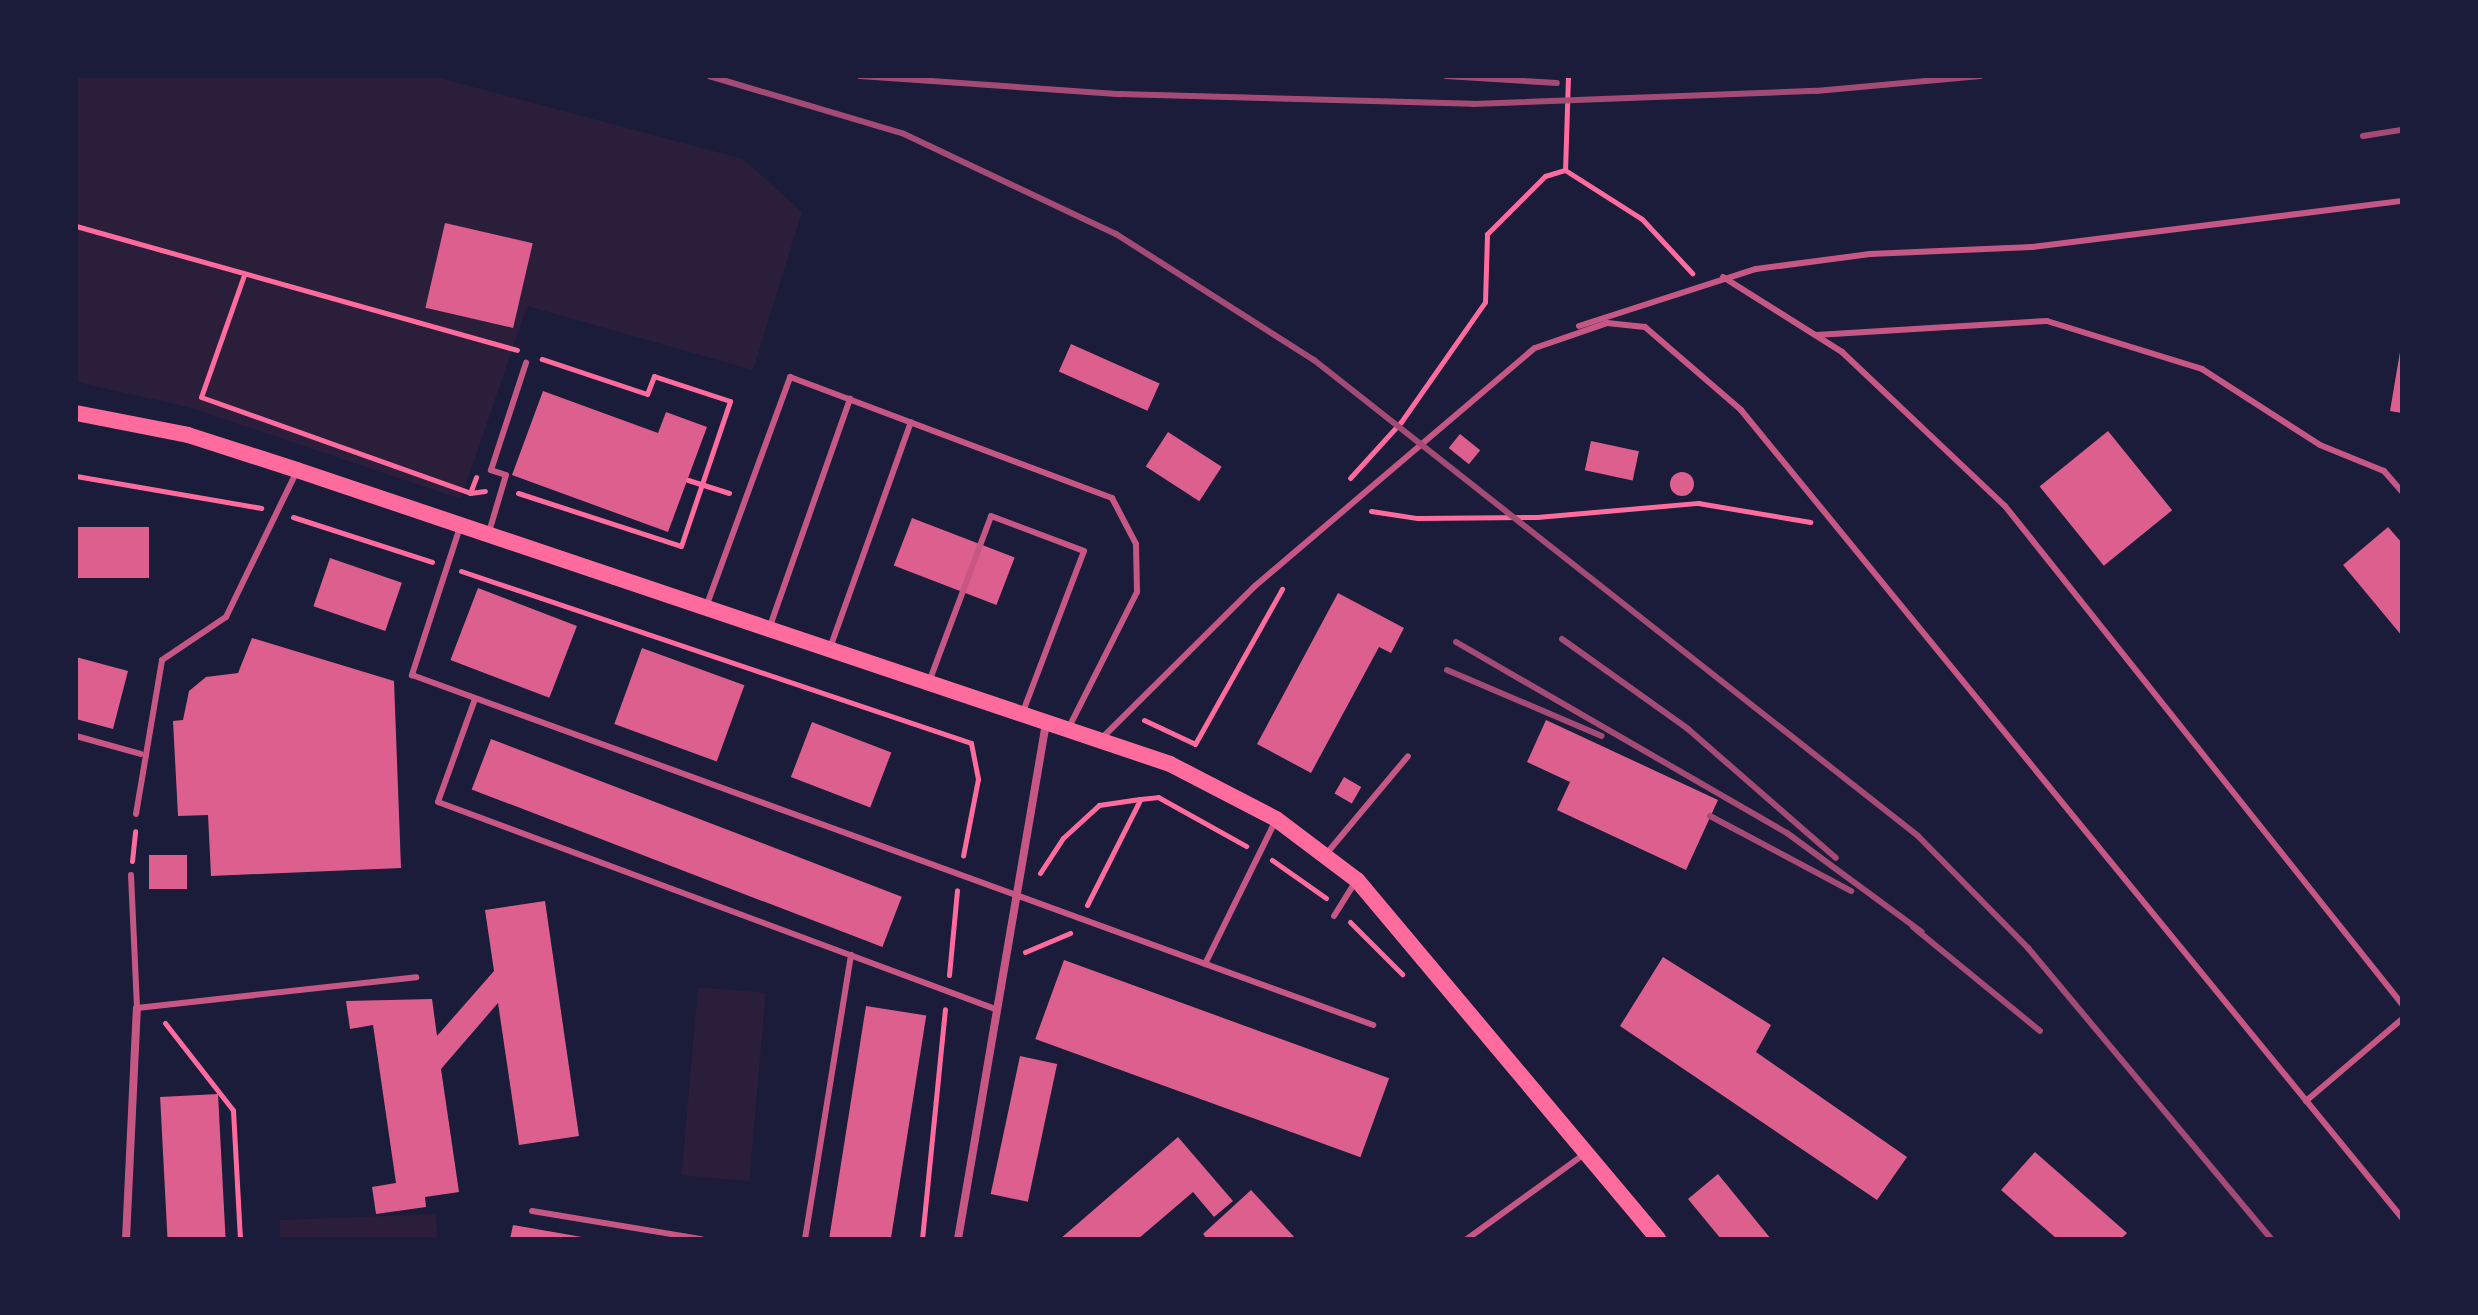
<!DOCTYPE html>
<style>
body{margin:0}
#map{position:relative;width:2478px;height:1315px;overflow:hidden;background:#1b1b3a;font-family:"Sofia Sans Condensed",sans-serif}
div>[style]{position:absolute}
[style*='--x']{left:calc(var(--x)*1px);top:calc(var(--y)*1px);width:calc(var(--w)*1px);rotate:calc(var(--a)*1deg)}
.green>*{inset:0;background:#2a1e3b;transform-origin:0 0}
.building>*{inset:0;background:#dd5f8e;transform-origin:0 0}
.round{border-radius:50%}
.path>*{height:5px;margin:-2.5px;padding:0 2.5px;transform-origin:2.5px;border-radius:2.5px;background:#ff6b9d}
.service>*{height:6px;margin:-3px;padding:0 3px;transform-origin:3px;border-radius:3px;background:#c65784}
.minor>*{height:8px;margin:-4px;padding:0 4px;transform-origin:4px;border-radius:4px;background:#c65784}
.secondary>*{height:16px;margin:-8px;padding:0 8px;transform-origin:8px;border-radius:8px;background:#ff6b9d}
.rail>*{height:6px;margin:-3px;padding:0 3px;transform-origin:3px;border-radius:3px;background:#a44b75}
span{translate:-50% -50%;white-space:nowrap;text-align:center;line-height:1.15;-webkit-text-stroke:8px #1b1b3a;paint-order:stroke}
.frame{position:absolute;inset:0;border:78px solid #1b1b3a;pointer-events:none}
</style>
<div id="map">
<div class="green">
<div style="clip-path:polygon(76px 76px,432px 76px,743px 159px,802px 212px,753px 370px,527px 306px,461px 499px,188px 407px,76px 382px)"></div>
<div style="left:698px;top:987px;width:68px;height:189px;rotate:5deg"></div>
<div style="clip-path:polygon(436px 1214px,437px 1239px,280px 1239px,280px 1220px)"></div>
</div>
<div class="building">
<div style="left:445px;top:223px;width:90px;height:87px;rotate:13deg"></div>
<div style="left:1071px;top:344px;width:97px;height:30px;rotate:24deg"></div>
<div style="clip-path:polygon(2400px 352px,2402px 352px,2402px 413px,2390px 411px)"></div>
<div style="clip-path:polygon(543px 391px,658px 433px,666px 412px,707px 427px,668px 532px,512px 475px)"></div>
<div style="left:2108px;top:431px;width:102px;height:88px;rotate:51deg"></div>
<div style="left:1168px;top:432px;width:64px;height:41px;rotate:33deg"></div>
<div style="left:1460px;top:434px;width:26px;height:18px;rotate:39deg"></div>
<div style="left:1591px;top:441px;width:49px;height:30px;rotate:12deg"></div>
<div class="round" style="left:1670px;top:472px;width:24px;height:24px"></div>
<div style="left:912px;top:518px;width:110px;height:51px;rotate:21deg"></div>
<div style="left:76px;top:527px;width:73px;height:51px"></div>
<div style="clip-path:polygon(2388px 527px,2402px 543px,2402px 636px,2343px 565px)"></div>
<div style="left:330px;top:558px;width:76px;height:51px;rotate:19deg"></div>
<div style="left:478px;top:588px;width:106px;height:77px;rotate:21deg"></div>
<div style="clip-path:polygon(1338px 593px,1404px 628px,1391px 653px,1379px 647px,1311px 773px,1257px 744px)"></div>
<div style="clip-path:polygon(252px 638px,394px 681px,401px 868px,211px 876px,208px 815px,178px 816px,173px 721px,183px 720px,189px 691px,206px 677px,238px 673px)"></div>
<div style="left:642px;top:648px;width:109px;height:81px;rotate:20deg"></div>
<div style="clip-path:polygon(76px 657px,128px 671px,113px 729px,76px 719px)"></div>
<div style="clip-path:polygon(1546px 720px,1718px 800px,1686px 870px,1557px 810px,1570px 782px,1527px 762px)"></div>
<div style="left:812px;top:722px;width:85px;height:59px;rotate:21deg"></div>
<div style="left:491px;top:739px;width:440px;height:54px;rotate:21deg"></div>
<div style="left:1344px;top:777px;width:20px;height:19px;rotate:30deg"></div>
<div style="left:187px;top:855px;width:34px;height:38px;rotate:90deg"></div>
<div style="clip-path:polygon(545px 901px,579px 1136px,519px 1145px,498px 1003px,441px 1069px,459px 1192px,425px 1197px,426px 1207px,376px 1214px,372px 1187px,396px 1183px,373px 1025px,350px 1029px,346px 1001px,432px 999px,437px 1036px,494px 971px,485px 910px)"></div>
<div style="clip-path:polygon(1663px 957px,1771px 1025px,1756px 1052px,1907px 1157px,1877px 1200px,1620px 1026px)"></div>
<div style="left:1064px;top:960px;width:346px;height:84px;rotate:20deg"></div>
<div style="left:866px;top:1006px;width:61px;height:236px;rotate:9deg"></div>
<div style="left:1020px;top:1056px;width:38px;height:141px;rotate:12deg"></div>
<div style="left:218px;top:1094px;width:145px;height:58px;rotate:87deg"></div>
<div style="clip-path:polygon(1178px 1137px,1233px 1201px,1214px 1217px,1193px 1192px,1138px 1239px,1060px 1239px)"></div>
<div style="clip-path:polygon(2035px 1152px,2127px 1233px,2121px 1239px,2057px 1239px,2001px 1190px)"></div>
<div style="clip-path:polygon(1718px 1174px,1771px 1239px,1721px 1239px,1688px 1199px)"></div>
<div style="clip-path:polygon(1251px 1190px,1296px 1239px,1207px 1239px,1203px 1234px)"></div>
<div style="clip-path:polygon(513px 1225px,582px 1237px,582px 1239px,510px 1239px)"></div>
</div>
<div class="path">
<div style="--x:1568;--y:76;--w:94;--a:91.8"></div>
<div style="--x:1565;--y:170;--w:91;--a:32.5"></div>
<div style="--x:1642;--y:219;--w:74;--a:47.2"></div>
<div style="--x:76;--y:226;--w:458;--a:15.7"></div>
<div style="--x:244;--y:275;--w:129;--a:109.4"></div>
<div style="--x:201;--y:397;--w:286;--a:19.6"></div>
<div style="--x:470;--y:493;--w:17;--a:-69"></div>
<div style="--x:76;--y:476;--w:188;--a:9.8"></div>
<div style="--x:1350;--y:478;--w:76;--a:-47.7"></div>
<div style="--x:1401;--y:422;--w:146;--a:-55"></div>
<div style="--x:1485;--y:302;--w:68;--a:-88.3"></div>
<div style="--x:1487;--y:234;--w:82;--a:-45"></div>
<div style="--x:1545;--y:176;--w:21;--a:-17"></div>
<div style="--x:688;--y:480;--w:43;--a:17.6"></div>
<div style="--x:470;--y:493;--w:15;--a:-8"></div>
<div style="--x:518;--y:493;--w:171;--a:18"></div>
<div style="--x:681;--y:546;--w:153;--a:-71.3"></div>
<div style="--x:730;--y:401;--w:80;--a:-161.8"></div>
<div style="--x:654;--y:376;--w:19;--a:111"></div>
<div style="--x:647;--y:394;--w:111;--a:-161.6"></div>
<div style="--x:1371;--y:511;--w:47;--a:8.7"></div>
<div style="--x:1417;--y:518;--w:120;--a:-0.5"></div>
<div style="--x:1537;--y:517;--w:162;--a:-5"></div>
<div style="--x:1698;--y:503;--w:114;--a:9.6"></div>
<div style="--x:293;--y:517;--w:146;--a:17.9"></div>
<div style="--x:461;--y:571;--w:538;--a:18.64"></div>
<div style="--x:971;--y:743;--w:37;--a:79"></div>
<div style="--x:978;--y:779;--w:78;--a:101"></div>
<div style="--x:1144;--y:720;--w:56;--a:25.2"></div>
<div style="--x:1195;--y:744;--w:178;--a:-60.7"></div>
<div style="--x:1272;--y:860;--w:66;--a:35.1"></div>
<div style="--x:132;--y:861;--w:30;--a:-84"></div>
<div style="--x:1040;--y:873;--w:42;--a:-56.7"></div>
<div style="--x:1063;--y:838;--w:49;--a:-42.5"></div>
<div style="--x:1099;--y:805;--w:41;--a:-8.3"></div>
<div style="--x:1140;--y:799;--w:18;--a:-6"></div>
<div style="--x:1158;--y:797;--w:101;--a:29.1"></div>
<div style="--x:1087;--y:905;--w:118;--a:-63.2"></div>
<div style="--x:1350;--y:922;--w:74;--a:45"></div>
<div style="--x:1025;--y:952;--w:49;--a:-22.9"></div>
<div style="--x:949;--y:975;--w:85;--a:-84.6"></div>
<div style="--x:165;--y:1023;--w:110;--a:52"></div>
<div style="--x:233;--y:1110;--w:129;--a:86.9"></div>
<div style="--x:922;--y:1239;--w:231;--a:-84.3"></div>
</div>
<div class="service">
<div style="--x:1723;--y:277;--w:141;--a:32.2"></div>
<div style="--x:1842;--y:352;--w:224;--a:43.4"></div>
<div style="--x:2005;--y:506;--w:637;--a:51.44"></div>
<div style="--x:1579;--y:326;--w:186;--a:-17.9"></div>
<div style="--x:1756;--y:269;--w:115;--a:-7.5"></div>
<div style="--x:1870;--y:254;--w:162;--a:-2.5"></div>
<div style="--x:2032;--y:247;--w:373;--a:-7.1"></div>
<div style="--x:1816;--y:335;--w:231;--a:-3.5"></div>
<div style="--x:2047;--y:321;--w:162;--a:17.2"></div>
<div style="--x:2202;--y:369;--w:140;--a:32.8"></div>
<div style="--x:2320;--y:445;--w:69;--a:22.1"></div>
<div style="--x:2384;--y:471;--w:28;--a:49"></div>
<div style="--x:460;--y:527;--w:156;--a:108"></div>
<div style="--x:412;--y:675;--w:1023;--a:20.01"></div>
<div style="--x:489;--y:532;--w:59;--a:-73.4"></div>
<div style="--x:506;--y:475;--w:16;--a:-162"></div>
<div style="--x:491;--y:470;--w:113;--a:-71.9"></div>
<div style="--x:706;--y:607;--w:245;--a:-69.9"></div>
<div style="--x:790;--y:377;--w:344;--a:20.6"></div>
<div style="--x:1112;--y:498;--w:52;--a:62.4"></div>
<div style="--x:1136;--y:544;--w:48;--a:88.8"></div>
<div style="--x:1137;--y:592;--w:151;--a:116.7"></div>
<div style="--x:770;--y:626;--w:241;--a:-70.6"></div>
<div style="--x:830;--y:648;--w:240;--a:-70.3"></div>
<div style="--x:929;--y:682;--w:177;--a:-69.5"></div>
<div style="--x:991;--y:516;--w:99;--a:20.6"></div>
<div style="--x:1084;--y:551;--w:172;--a:110.8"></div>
<div style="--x:475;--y:699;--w:109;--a:109.8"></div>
<div style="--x:438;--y:802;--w:597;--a:20.38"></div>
<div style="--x:76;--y:736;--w:67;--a:15.5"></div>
<div style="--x:1103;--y:737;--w:214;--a:-44.8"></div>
<div style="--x:1255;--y:586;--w:367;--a:-40.4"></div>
<div style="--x:1535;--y:348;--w:76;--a:-19.1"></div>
<div style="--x:1607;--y:323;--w:38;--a:6"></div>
<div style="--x:1645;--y:327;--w:127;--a:40.8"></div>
<div style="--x:1741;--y:410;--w:1044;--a:50.71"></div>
<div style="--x:136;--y:814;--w:156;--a:-80.4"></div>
<div style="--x:162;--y:660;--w:77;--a:-33.9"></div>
<div style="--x:226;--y:617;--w:160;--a:-64.1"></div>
<div style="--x:1327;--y:853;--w:126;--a:-50.1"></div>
<div style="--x:131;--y:875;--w:133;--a:87.4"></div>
<div style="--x:137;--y:1008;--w:281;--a:-6.3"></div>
<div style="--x:1334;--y:916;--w:39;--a:-58"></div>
<div style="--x:1205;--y:964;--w:161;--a:-63.8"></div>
<div style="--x:2306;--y:1101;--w:126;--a:-40.5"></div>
<div style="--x:532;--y:1211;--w:172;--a:9.4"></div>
<div style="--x:805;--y:1239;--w:288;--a:-80.8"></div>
<div style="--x:1467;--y:1239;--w:143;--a:-35.9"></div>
</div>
<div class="minor">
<div style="--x:126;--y:1239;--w:231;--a:-87.3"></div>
<div style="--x:958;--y:1239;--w:523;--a:-80.32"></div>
</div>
<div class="secondary">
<div style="--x:76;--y:413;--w:114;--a:11.1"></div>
<div style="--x:188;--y:435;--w:114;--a:17.8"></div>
<div style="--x:297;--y:470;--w:921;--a:18.61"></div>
<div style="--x:1170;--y:764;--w:119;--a:27.4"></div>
<div style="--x:1276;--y:819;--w:101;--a:37"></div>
<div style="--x:1357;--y:880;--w:468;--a:50"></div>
</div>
<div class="rail">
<div style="--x:709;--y:76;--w:201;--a:16.5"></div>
<div style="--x:902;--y:133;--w:237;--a:25.3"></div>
<div style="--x:1116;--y:234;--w:235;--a:32.5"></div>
<div style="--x:1314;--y:360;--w:769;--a:38.24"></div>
<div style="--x:1918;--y:836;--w:157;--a:45.5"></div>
<div style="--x:2028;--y:948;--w:379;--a:50.1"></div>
<div style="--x:860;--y:76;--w:261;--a:4"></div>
<div style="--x:1120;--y:94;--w:353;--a:1.6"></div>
<div style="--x:1473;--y:104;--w:343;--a:-2.2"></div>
<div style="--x:1816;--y:91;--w:165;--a:-5.2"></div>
<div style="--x:1446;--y:76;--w:111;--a:3.6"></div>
<div style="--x:2363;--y:136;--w:39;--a:-9"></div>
<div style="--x:1562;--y:639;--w:155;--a:35.5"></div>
<div style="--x:1688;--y:729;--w:196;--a:41.1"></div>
<div style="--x:1456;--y:642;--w:382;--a:30"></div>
<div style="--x:1787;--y:833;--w:167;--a:36.3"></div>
<div style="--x:1447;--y:670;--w:168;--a:23.1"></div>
<div style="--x:1710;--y:816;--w:160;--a:28"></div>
<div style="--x:1913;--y:927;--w:164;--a:39.3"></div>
</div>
<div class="frame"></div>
</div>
